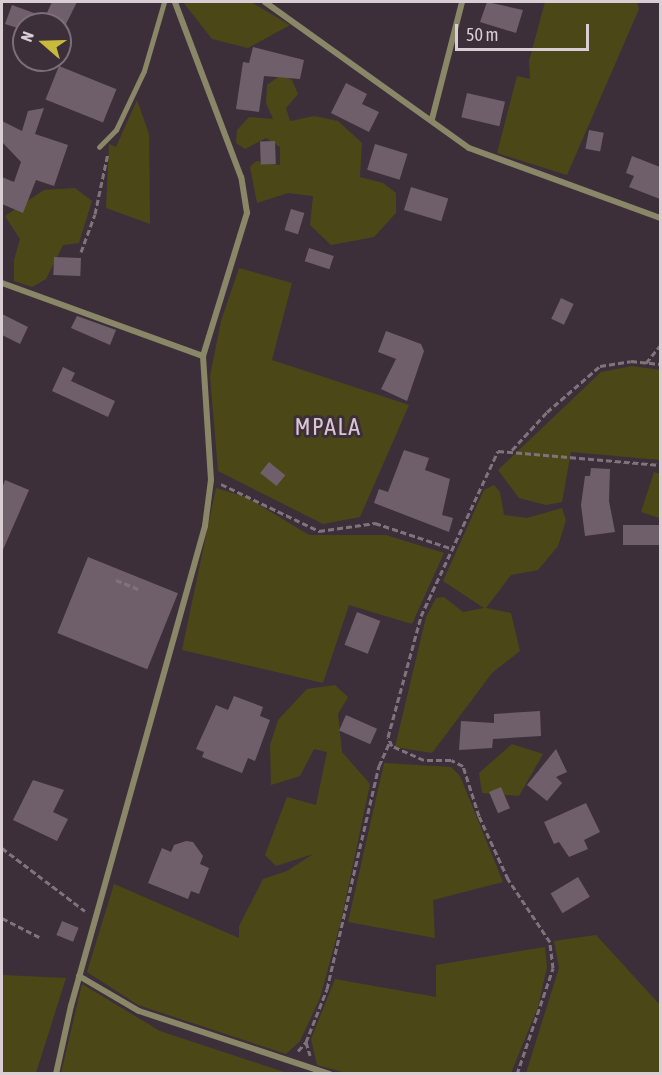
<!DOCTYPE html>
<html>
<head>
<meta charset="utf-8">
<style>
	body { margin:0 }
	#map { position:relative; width:662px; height:1075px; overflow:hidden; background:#3d2f39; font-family:"Asap Condensed",sans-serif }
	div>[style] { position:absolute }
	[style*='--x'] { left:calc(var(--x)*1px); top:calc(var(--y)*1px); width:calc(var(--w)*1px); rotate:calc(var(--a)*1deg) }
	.green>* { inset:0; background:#4c4717 }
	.building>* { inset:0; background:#6f5f6a; transform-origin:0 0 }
	.path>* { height:3px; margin-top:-1.5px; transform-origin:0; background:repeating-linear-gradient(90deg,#80737c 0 6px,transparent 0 9px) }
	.lane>* { height:4.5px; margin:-2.25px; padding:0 2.25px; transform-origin:2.25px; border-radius:2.25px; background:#898767 }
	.street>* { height:6px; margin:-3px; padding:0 3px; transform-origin:3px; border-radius:3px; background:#898767 }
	span { translate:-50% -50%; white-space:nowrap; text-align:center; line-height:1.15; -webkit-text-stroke:6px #3d2f39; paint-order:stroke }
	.quarter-label { font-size:24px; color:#d8c5d1; letter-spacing:1.5px }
	.frame { position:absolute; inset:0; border:3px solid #d8ced4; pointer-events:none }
	.north { position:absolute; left:12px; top:12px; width:60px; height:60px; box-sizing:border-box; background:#3d2f39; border:2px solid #7b6f77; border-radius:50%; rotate:290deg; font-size:16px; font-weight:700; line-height:24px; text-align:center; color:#d8ced4 }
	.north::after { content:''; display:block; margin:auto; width:21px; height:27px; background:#c8bb3b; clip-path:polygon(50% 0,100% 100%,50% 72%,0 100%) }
	.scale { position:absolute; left:455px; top:24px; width:134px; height:27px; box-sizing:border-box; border:3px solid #d8ced4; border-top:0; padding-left:8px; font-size:18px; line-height:21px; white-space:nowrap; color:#d8ced4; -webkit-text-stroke:4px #3d2f39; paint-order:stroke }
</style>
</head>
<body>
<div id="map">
	<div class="green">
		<div style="clip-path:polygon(183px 2px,251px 2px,290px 25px,248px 48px,212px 39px)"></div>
		<div style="clip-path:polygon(545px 2px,637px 2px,639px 9px,567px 175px,497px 153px,517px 76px,530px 79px,529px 61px)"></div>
		<div style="clip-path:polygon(281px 75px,292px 80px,298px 94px,286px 108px,290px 121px,314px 116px,338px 121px,362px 143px,360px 177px,383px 183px,396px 193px,396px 213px,374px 237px,331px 245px,310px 225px,313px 196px,288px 193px,257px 203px,250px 167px,256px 161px,280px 165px,280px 147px,266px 138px,245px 149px,236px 143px,237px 130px,249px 117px,273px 119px,266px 103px,267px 85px)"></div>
		<div style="clip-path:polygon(137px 100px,149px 134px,150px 224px,106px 208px,109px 144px,116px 147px)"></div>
		<div style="clip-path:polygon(75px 188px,92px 201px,79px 243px,63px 245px,46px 279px,32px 287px,14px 281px,14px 260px,20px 239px,5px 216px,44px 190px)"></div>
		<div style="clip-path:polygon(239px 268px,292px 283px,272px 360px,409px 405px,360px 517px,323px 524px,218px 471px,210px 376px,221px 321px)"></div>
		<div style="clip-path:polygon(632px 366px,660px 370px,660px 460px,571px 452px,562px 502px,546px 505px,519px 498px,498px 470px,601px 372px)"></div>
		<div style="clip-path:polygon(654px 472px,660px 474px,659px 518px,641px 512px)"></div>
		<div style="clip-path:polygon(494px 485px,500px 492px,504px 515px,527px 518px,562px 508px,566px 520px,558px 546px,538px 570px,511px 575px,486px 608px,511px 613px,520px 651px,492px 673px,432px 753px,395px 747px,426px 617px,436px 598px,444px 597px,463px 612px,484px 608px,443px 581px,484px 490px)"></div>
		<div style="clip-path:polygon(216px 488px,246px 497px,309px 535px,386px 535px,444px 553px,412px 624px,349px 605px,323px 683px,182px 650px)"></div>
		<div style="clip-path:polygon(335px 685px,348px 697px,338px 714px,342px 752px,370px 784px,342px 917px,320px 998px,300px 1041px,286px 1054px,138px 1005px,87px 972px,114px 884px,239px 938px,239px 926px,263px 879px,287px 871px,313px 854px,276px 866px,265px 855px,287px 797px,316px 805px,327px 752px,314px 749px,300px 776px,271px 785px,270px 745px,278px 720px,307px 689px)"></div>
		<div style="clip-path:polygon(512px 744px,543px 754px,519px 796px,482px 793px,479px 773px)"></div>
		<div style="clip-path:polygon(384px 763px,451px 767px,460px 776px,503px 882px,433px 900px,435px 938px,348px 922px)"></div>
		<div style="clip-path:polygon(596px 935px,660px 1005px,660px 1073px,526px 1073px,559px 968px,554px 941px)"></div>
		<div style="clip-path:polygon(545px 947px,547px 967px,538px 1007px,511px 1073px,350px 1074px,317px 1065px,311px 1039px,335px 979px,436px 997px,436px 965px)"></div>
		<div style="clip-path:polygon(2px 975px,66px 978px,36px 1073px,2px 1073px)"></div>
		<div style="clip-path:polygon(82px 984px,160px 1031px,287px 1073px,61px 1073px)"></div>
	</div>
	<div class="building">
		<div style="clip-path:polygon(52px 2px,77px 2px,66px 24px,24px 24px,24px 30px,5px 24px,12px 5px,45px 17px)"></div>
		<div style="clip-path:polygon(487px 2px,523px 10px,516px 33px,480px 22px)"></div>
		<div style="clip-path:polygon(253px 47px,304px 60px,300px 79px,264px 76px,259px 112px,236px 109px,243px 62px,249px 63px)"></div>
		<div style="left:59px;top:66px;width:62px;height:36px;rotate:22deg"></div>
		<div style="clip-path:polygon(346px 83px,367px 94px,362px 104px,379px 112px,369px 132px,331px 113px)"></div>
		<div style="left:467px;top:93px;width:39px;height:25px;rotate:13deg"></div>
		<div style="clip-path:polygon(44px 108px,35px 134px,68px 145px,54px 186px,36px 180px,23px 213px,2px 204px,2px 177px,14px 182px,21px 162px,2px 142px,2px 121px,22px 131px,28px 111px)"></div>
		<div style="left:589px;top:130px;width:15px;height:19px;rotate:11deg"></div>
		<div style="left:275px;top:141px;width:23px;height:15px;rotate:88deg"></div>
		<div style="left:375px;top:144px;width:34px;height:27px;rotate:17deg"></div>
		<div style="clip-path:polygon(632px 156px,660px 167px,660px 199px,629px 187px,634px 176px,626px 173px)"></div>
		<div style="left:411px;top:187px;width:39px;height:24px;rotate:17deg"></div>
		<div style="left:291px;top:209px;width:14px;height:22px;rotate:17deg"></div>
		<div style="left:309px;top:248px;width:26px;height:14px;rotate:18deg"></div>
		<div style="left:54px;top:257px;width:27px;height:18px;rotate:2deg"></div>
		<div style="left:561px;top:298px;width:14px;height:23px;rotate:25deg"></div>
		<div style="clip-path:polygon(2px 314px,28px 327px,20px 344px,2px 335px)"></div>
		<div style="clip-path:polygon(77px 316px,116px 330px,110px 345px,71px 328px)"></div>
		<div style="clip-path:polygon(386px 331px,421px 344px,424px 351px,407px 401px,381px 389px,396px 359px,378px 352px)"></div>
		<div style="clip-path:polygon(63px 367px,75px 373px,71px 381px,115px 401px,108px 417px,52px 391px)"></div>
		<div style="clip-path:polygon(404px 450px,429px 458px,425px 470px,450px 479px,442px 515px,453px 518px,449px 532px,374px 503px,379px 489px,388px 492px)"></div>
		<div style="left:269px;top:462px;width:21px;height:14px;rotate:39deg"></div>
		<div style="clip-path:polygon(591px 468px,610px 469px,609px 501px,615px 532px,585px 536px,581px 505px,585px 476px,590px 476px)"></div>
		<div style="clip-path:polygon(5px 480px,29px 490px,2px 552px,2px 489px)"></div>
		<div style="left:660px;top:525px;width:20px;height:37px;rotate:90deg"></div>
		<div style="left:88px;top:557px;width:97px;height:82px;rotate:22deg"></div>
		<div style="left:357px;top:612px;width:25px;height:35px;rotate:21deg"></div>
		<div style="clip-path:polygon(234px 696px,263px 707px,260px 716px,270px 720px,255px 761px,248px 758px,242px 773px,202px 757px,204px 752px,196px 749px,216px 705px,228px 710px)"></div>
		<div style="clip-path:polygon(540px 711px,541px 736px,493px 739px,492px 748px,459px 750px,461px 721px,494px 723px,494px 714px)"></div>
		<div style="left:346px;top:715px;width:34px;height:17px;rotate:24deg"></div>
		<div style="clip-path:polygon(556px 749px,567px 772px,556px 777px,562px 783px,547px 801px,527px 785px)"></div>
		<div style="clip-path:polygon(33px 780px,64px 790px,53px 812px,68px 819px,57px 841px,13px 820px)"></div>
		<div style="left:501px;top:787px;width:23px;height:13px;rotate:67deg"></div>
		<div style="clip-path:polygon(586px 803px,600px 832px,584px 840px,588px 849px,569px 857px,559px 842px,554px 844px,544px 822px)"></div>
		<div style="clip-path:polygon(186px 841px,193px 842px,203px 856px,200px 864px,209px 868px,199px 894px,191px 891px,188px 899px,148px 883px,162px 848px,171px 852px,174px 845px)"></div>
		<div style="left:578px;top:877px;width:23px;height:32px;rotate:59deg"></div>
		<div style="left:62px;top:921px;width:18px;height:15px;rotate:22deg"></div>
	</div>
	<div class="path">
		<div style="--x:81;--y:252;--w:40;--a:-69.8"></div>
		<div style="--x:95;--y:214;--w:62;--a:-78"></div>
		<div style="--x:646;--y:363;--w:22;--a:-51"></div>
		<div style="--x:512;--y:450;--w:52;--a:-47.4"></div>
		<div style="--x:547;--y:412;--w:70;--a:-41"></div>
		<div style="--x:600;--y:366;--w:31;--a:-9"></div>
		<div style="--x:631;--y:361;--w:29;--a:6"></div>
		<div style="--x:221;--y:484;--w:109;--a:25.6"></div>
		<div style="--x:319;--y:531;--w:57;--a:-8.1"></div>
		<div style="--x:375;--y:523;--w:82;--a:18.4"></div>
		<div style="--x:116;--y:580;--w:24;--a:22"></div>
		<div style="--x:2;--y:848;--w:104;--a:37.2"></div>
		<div style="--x:2;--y:918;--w:42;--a:27.2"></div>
		<div style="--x:306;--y:1042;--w:14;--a:73"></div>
		<div style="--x:298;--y:1051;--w:12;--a:-48"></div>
		<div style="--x:306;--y:1042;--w:57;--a:-68.4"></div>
		<div style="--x:327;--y:989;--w:229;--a:-76.9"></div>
		<div style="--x:379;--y:766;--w:27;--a:-66"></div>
		<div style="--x:517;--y:1074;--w:112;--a:-71.2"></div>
		<div style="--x:553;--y:968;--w:26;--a:-97"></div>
		<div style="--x:550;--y:942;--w:76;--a:-123.7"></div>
		<div style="--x:508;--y:879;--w:69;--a:-114.7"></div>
		<div style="--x:479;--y:816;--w:52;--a:-107.7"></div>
		<div style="--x:463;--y:766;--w:13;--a:-153"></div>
		<div style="--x:451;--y:760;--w:27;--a:180"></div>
		<div style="--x:424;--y:760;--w:35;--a:-156"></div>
		<div style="--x:392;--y:746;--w:10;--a:-114"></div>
		<div style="--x:388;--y:737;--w:125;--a:-74.7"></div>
		<div style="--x:421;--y:616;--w:182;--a:-65"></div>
		<div style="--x:498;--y:451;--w:163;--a:4.9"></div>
	</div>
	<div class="lane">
		<div style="--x:99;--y:147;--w:24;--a:-45"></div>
		<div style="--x:116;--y:130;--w:65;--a:-64.6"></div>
		<div style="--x:144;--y:71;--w:72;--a:-73.8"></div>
	</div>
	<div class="street">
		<div style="--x:265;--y:2;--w:251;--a:35.6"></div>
		<div style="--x:469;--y:148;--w:203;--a:20.1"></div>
		<div style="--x:432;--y:119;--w:121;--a:-75.6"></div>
		<div style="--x:2;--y:283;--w:214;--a:20"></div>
		<div style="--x:79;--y:976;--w:69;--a:30.3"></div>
		<div style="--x:139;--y:1011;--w:201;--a:18.3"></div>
		<div style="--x:56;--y:1074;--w:70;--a:-77.6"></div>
		<div style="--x:71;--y:1006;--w:498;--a:-74.4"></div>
		<div style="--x:205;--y:526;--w:46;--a:-82.6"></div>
		<div style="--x:211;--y:480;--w:124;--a:-93.7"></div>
		<div style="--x:203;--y:356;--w:150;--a:-72.9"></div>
		<div style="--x:247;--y:213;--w:36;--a:-99"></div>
		<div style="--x:241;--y:177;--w:187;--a:-110.7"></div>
	</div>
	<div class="quarter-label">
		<span style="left:328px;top:427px">MPALA</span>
	</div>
	<div class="frame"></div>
	<div class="north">N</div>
	<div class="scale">50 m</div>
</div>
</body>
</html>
